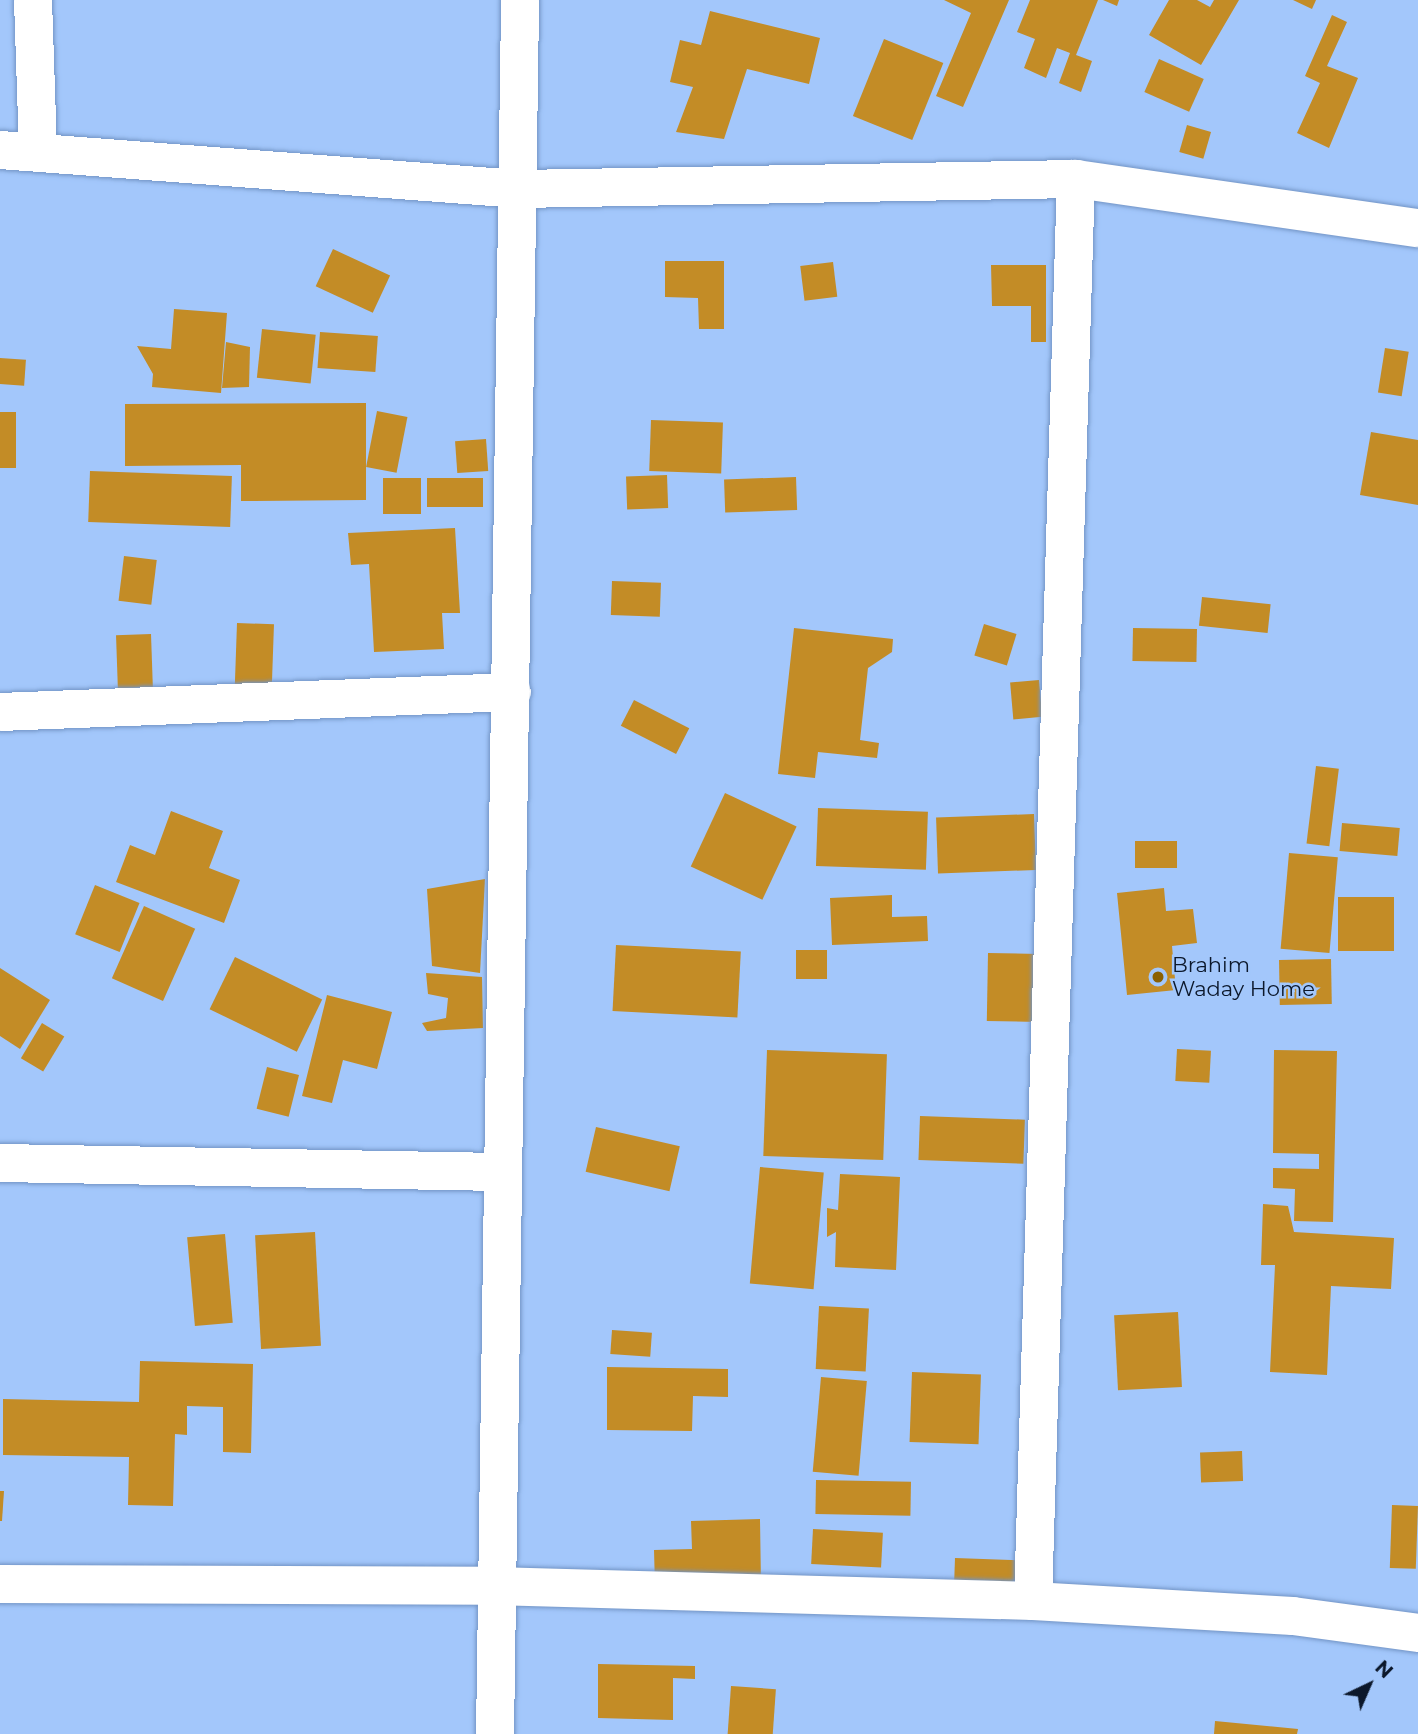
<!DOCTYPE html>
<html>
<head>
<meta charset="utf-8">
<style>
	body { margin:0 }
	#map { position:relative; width:1418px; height:1734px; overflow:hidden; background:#a3c7fb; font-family:Montserrat,sans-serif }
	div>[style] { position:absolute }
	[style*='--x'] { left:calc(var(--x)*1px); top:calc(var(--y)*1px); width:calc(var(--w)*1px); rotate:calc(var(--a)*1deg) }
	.building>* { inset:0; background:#c38c26; transform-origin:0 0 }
	.roads { filter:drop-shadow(0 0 2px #7294c5) drop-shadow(0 0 2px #7294c5) }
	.street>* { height:38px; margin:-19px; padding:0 19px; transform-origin:19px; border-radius:19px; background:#fff }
	.dots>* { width:19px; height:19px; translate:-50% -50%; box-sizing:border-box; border:4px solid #a3c7fb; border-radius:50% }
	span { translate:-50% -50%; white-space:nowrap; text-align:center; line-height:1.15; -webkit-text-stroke:5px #a3c7fb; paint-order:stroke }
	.poi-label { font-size:21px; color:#0c182b }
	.left { translate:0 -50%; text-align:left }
	.north { position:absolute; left:1334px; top:1650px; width:70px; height:70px; -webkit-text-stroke:5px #a3c7fb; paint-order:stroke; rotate:44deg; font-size:19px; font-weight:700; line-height:28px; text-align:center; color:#0c182b }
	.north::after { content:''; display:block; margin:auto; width:24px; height:32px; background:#0c182b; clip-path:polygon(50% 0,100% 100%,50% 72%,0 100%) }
</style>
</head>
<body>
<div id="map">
	<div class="building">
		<div style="clip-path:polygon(944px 0,1009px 0,963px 107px,936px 96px,971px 13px)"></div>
		<div style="clip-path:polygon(1030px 0,1098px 0,1076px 55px,1092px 61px,1081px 92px,1059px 83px,1070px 53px,1057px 48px,1046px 78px,1024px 68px,1035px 39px,1017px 32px)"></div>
		<div style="clip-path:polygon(1103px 0,1119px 0,1117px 6px)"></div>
		<div style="clip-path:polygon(1169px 0,1197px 0,1210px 7px,1214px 0,1239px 0,1201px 65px,1149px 35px)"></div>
		<div style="clip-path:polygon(1293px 0,1316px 0,1312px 9px)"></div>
		<div style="clip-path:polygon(710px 11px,820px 38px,809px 84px,747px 69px,724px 139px,676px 132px,693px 87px,670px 82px,680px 40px,701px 45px)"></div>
		<div style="clip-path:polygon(1332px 15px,1347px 22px,1327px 66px,1358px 78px,1329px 148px,1297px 133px,1320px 83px,1305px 76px)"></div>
		<div style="left:884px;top:39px;width:64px;height:83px;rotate:22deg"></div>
		<div style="left:1159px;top:59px;width:49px;height:36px;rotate:24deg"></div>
		<div style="left:1187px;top:125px;width:25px;height:28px;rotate:16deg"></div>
		<div style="left:333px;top:249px;width:63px;height:41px;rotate:25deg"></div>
		<div style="clip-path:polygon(665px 261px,724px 261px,724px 329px,699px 329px,698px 298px,665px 297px)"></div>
		<div style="left:833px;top:262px;width:35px;height:33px;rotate:83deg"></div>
		<div style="clip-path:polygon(991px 265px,1046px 265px,1046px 342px,1031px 342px,1031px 306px,992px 306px)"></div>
		<div style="clip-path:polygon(174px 309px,227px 313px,221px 393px,152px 387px,153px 374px,137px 346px,171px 349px)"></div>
		<div style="left:262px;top:329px;width:54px;height:49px;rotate:6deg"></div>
		<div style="left:320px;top:332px;width:58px;height:36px;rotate:4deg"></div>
		<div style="clip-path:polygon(226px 342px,250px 347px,249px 387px,222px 388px)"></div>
		<div style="left:1385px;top:348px;width:24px;height:45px;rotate:9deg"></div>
		<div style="left:0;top:358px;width:26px;height:26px;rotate:4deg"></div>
		<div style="clip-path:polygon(366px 403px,366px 500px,241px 501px,241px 465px,125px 466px,125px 404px)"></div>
		<div style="left:377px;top:411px;width:31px;height:57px;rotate:11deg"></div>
		<div style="left:0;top:412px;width:16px;height:56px"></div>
		<div style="left:651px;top:420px;width:72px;height:51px;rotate:2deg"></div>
		<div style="clip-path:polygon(1371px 432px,1418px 440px,1418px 505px,1360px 495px)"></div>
		<div style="left:486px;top:439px;width:32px;height:31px;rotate:86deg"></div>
		<div style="left:90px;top:471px;width:142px;height:51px;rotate:2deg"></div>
		<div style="left:667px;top:475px;width:33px;height:41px;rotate:88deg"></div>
		<div style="left:796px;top:477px;width:33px;height:72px;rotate:88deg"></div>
		<div style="left:383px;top:478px;width:38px;height:36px"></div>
		<div style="left:427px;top:478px;width:56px;height:29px"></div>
		<div style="clip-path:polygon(455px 528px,460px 613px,442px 613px,444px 649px,374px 652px,369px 564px,351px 565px,348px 533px)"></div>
		<div style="left:124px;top:556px;width:33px;height:45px;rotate:7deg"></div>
		<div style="left:612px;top:581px;width:49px;height:34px;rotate:2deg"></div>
		<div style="left:1202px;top:597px;width:69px;height:29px;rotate:6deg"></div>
		<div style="left:237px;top:623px;width:37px;height:63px;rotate:2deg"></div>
		<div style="left:984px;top:624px;width:34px;height:33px;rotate:17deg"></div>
		<div style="clip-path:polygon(794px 628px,893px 639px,892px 652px,868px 668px,860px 740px,879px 743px,877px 758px,818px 752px,815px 778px,778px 774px)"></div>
		<div style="left:1133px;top:628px;width:64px;height:33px;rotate:1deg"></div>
		<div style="left:151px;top:634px;width:53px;height:35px;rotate:88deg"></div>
		<div style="left:1039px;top:680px;width:37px;height:29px;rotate:85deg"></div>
		<div style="left:634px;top:700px;width:62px;height:29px;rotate:27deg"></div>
		<div style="left:1316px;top:766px;width:23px;height:78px;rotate:7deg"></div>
		<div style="left:725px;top:793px;width:79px;height:81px;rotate:25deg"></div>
		<div style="left:818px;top:808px;width:110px;height:58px;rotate:2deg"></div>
		<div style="clip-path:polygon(171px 811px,223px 831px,209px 868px,240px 880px,224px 923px,116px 882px,130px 845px,155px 855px)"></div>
		<div style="left:1034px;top:814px;width:56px;height:98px;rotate:88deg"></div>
		<div style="left:1342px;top:823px;width:58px;height:28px;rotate:5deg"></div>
		<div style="left:1135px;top:841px;width:42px;height:27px"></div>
		<div style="left:1289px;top:853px;width:49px;height:96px;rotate:5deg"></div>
		<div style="clip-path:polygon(485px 879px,480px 973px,432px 966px,427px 889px)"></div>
		<div style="left:95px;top:885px;width:48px;height:53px;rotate:22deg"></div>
		<div style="clip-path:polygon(1164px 888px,1166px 911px,1193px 909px,1197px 943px,1172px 946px,1176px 990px,1127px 995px,1117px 893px)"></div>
		<div style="clip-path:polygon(892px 895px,892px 917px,927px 916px,928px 941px,832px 945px,830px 898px)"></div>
		<div style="left:1338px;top:897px;width:56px;height:54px"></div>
		<div style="left:144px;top:906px;width:56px;height:79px;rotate:24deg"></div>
		<div style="left:616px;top:945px;width:125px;height:66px;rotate:3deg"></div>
		<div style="left:796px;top:950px;width:31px;height:29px"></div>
		<div style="left:988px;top:953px;width:51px;height:68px;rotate:1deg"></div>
		<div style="left:235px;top:957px;width:97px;height:58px;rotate:26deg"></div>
		<div style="left:1331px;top:959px;width:45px;height:52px;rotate:89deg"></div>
		<div style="clip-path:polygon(0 968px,50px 1000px,20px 1049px,0 1036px)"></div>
		<div style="clip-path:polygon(426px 973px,482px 977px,483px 1028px,427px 1031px,422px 1023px,446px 1018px,448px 998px,428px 994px)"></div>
		<div style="clip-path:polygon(327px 995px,392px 1012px,377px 1069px,343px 1060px,332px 1103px,302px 1096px)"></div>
		<div style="left:42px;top:1023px;width:26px;height:41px;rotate:31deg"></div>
		<div style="left:1177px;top:1049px;width:34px;height:32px;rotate:3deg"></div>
		<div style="left:767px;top:1050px;width:120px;height:106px;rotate:2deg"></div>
		<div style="clip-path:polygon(1274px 1050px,1337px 1051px,1333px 1222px,1294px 1221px,1295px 1189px,1273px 1188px,1273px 1168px,1319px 1169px,1319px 1154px,1273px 1153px)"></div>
		<div style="left:267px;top:1067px;width:33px;height:43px;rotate:14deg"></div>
		<div style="left:920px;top:1116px;width:105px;height:44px;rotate:2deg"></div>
		<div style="left:596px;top:1127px;width:86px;height:46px;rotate:13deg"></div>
		<div style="left:760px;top:1167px;width:64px;height:117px;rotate:5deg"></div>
		<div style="clip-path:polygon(840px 1174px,900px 1177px,896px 1270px,835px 1267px,836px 1232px,827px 1237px,827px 1208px,838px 1210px)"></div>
		<div style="clip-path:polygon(1263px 1204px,1288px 1206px,1294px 1232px,1394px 1238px,1391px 1289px,1331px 1286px,1327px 1375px,1270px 1372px,1275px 1265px,1261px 1265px)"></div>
		<div style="left:315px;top:1232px;width:114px;height:60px;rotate:87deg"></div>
		<div style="left:225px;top:1234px;width:89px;height:38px;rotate:85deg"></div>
		<div style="left:819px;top:1306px;width:50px;height:63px;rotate:3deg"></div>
		<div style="left:1178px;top:1312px;width:75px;height:64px;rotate:87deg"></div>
		<div style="left:612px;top:1330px;width:40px;height:24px;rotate:4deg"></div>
		<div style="clip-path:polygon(140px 1361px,253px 1364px,251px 1453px,223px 1452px,223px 1407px,187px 1406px,187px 1435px,175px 1434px,173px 1506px,128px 1505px,129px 1457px,3px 1455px,3px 1399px,139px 1402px)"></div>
		<div style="clip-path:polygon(607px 1367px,728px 1369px,728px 1397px,693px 1396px,692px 1431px,607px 1430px)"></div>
		<div style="left:912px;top:1372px;width:69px;height:70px;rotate:2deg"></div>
		<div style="left:821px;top:1377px;width:46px;height:95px;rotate:5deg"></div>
		<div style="left:1242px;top:1451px;width:30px;height:42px;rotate:88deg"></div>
		<div style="left:816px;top:1480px;width:95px;height:34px;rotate:1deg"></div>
		<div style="clip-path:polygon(0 1491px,4px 1491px,2px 1521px,0 1521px)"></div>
		<div style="left:1392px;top:1505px;width:26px;height:63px;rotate:2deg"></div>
		<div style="clip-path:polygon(760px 1519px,761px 1584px,655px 1587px,654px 1550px,692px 1549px,691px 1521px)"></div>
		<div style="left:813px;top:1529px;width:70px;height:35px;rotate:3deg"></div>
		<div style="left:955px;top:1558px;width:70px;height:34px;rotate:2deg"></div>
		<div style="clip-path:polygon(598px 1664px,695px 1666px,695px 1679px,673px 1678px,673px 1720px,598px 1718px)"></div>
		<div style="left:731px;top:1686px;width:45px;height:48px;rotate:4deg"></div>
		<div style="clip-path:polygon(1215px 1721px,1298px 1729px,1297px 1734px,1214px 1734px)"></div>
	</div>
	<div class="roads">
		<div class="street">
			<div style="--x:33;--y:0;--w:151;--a:88.1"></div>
			<div style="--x:0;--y:150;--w:520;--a:4.3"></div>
			<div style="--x:519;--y:189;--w:557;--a:-1.03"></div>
			<div style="--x:1076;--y:179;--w:345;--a:8.2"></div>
			<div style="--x:0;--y:712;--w:512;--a:-2.24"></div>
			<div style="--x:0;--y:1163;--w:502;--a:1.03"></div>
			<div style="--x:0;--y:1584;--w:493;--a:0.2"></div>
			<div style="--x:493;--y:1586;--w:540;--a:1.59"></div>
			<div style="--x:1033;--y:1601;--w:260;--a:3.3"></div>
			<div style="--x:1293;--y:1616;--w:126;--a:7.7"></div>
			<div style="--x:1033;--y:1601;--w:1423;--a:-88.27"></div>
			<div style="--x:495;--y:1734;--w:1734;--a:-89.17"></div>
		</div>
	</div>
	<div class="dots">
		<div style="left:1158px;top:977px;background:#8b6002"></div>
	</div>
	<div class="poi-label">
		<span class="left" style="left:1172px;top:977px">Brahim<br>Waday Home</span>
	</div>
	<div class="north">N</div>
</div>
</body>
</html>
